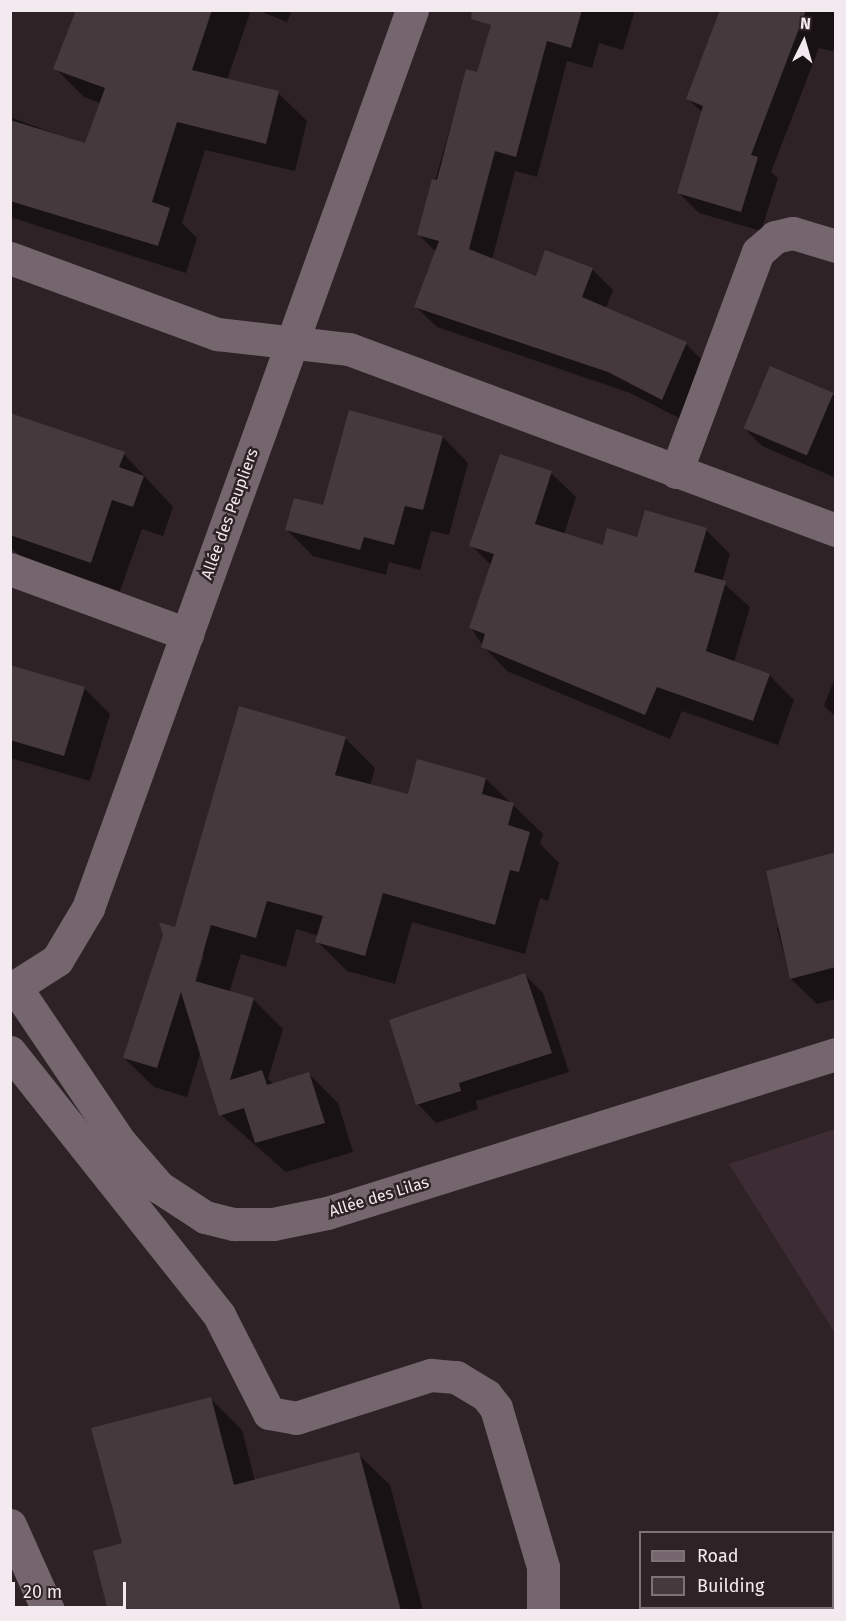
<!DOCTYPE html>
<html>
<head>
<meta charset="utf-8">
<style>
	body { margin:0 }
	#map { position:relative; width:846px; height:1621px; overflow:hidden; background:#2e2227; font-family:"Fira Sans",sans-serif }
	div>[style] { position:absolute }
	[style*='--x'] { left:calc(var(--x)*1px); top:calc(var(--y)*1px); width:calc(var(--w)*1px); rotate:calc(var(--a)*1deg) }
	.built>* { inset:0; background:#3e2c34 }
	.shadow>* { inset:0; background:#0007 }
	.building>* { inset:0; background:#45393e; transform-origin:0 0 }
	.minor>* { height:33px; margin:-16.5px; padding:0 16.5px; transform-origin:16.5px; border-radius:16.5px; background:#74666c }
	span { translate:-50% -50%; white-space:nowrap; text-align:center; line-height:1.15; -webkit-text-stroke:5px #2e2227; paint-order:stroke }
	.street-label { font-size:16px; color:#f2eaee }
	.frame { position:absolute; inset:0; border:12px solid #f2eaee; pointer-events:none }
	.legend { position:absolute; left:639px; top:1531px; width:195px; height:78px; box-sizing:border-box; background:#2e2227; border:2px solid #7c7277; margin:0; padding:8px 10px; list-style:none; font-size:18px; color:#f2eaee }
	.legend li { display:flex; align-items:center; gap:12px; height:30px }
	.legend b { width:30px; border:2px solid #7c7277 }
	.north { position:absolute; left:774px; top:12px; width:60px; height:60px; -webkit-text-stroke:4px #2e2227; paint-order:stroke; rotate:5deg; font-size:16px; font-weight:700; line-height:24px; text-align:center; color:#f2eaee }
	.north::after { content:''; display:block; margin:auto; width:21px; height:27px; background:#f2eaee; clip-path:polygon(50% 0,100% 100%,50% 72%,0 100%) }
	.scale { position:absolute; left:12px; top:1582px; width:114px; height:27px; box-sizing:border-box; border:3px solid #f2eaee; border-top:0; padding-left:8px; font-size:18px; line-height:21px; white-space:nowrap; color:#f2eaee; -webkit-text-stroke:4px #2e2227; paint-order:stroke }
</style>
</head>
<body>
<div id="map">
	<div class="built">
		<div style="clip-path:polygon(835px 1129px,836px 1129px,835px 1333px,729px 1164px)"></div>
	</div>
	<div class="shadow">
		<div style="clip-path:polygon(77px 10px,251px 10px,227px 80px,278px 93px,307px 121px,295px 171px,205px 150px,182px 223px,197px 238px,186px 273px,10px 217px,10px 117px,86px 145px,101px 103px,84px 97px,55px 68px)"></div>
		<div style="clip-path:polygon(257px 10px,292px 10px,287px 22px)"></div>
		<div style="clip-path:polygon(496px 10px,635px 10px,623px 50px,599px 43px,592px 68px,567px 61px,537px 177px,515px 171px,492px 260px,537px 278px,592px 269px,613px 290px,606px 308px,686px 344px,706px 364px,683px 420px,630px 393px,437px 327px,416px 307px,437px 253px,419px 235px,467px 71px,478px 74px)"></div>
		<div style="clip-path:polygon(735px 10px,836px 10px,836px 52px,819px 48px,771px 172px,778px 178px,761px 231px,699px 213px,679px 193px,703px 113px,688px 99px)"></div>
		<div style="clip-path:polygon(771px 368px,836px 396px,836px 478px,762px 446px,744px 428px)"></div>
		<div style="clip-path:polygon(10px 414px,124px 454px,173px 507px,163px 536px,142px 529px,120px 591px,21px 557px,10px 547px)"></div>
		<div style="clip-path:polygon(443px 437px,468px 463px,449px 535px,431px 531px,420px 570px,389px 562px,386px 575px,313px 556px,287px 530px)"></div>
		<div style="clip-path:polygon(551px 473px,576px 497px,564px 534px,604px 546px,706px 530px,730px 554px,722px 582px,750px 607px,734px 662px,769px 675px,794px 700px,778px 745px,682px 711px,670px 739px,507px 671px,483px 646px,471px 628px,492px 566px,471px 545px)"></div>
		<div style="clip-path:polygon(10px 666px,84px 688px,110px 714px,90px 781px,10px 758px)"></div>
		<div style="clip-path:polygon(836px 675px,836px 717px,824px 706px)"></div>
		<div style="clip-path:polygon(evenodd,345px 738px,375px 768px,370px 786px,409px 796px,486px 779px,543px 834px,540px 844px,559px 863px,548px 901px,540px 898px,525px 954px,412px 922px,395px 984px,347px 971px,317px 941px,319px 936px,296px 929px,286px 967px,241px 954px,229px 993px,253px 999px,283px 1029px,268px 1079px,274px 1084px,308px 1073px,338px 1103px,353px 1152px,286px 1172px,221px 1115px,201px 1051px,187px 1097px,154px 1087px,124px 1058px,176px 929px,345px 738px,201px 955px,204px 955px,194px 988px,191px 988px,201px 955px)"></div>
		<div style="clip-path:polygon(836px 853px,836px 999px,817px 1004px,791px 979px,777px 929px)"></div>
		<div style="clip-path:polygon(525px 975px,543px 993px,569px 1072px,476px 1101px,478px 1109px,436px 1123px,418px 1104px)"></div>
		<div style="clip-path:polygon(210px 1398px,242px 1430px,255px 1481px,358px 1454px,390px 1485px,423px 1610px,110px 1610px,123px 1544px)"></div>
	</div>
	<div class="building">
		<div style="clip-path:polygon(76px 10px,212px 10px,192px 70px,279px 91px,266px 144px,177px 122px,152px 202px,170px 208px,158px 246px,10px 201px,10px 120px,85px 143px,105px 88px,53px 69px)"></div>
		<div style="clip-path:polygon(472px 10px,582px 10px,571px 48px,547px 41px,516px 157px,495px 151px,469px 249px,536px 276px,545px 250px,593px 268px,582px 297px,687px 342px,662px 400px,608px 372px,414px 307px,439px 241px,417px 235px,432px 179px,437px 180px,466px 69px,477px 72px,491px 25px,471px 19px)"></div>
		<div style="clip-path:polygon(720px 10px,806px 10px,751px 155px,758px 157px,741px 212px,677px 193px,703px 106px,686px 99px)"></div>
		<div style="left:770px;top:366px;width:69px;height:68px;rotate:23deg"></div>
		<div style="clip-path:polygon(349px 410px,443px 436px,423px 510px,405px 506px,394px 545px,364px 537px,360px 550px,285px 530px,294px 498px,323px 505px)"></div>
		<div style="clip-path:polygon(10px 413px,125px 452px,119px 467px,144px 476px,133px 507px,112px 500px,91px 563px,10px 535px)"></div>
		<div style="clip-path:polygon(500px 454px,552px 471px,535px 524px,603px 545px,607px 528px,637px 537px,645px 510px,707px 528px,694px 572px,726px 581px,706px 651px,770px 674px,753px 721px,657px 687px,645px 715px,481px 647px,485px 634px,469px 628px,494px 554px,469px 546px)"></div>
		<div style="clip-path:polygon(10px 665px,85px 687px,64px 756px,10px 740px)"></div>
		<div style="clip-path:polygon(239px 706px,346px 737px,335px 775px,408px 794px,417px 759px,486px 778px,482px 794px,514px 803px,508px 825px,530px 832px,519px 872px,510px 870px,495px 925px,383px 893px,365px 956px,315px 942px,323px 916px,267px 901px,256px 938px,211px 925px,195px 981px,254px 998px,230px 1080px,262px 1070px,267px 1085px,309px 1072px,325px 1123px,255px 1143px,244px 1108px,219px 1116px,181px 992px,157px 1068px,123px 1058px,163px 935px,159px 922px,175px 927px)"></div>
		<div style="clip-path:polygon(836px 852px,836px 967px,790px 979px,766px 871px)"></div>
		<div style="clip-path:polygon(525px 973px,552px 1053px,459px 1083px,461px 1091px,416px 1105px,389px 1020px)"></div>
		<div style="clip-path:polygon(211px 1397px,234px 1485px,359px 1452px,401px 1611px,108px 1611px,93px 1551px,122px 1543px,91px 1428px)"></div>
	</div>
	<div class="minor">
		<div style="--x:10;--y:258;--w:221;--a:20.2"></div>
		<div style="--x:217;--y:334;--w:133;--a:6.5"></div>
		<div style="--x:349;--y:349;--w:520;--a:20.39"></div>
		<div style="--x:676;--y:472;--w:235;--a:-69.6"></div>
		<div style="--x:758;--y:252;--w:23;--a:-41"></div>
		<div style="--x:775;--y:237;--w:18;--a:-13"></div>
		<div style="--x:793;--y:233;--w:45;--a:16.8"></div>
		<div style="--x:10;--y:569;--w:189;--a:20.2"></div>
		<div style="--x:16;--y:988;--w:186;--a:56"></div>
		<div style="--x:120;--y:1142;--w:60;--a:49.1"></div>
		<div style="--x:159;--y:1187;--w:55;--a:33.1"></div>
		<div style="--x:205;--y:1217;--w:30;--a:14"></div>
		<div style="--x:234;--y:1224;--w:39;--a:0"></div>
		<div style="--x:273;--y:1224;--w:55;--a:-11.5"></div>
		<div style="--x:327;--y:1213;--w:533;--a:-17.35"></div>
		<div style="--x:10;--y:990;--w:56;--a:-32.6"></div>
		<div style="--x:57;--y:960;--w:61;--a:-59.2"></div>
		<div style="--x:88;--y:908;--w:955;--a:-70.16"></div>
		<div style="--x:10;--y:1052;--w:336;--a:51.5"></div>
		<div style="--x:219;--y:1315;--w:110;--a:63"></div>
		<div style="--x:269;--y:1413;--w:27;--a:10"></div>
		<div style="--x:296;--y:1418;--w:142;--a:-17.7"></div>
		<div style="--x:431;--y:1375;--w:25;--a:5"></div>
		<div style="--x:456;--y:1377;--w:35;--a:31"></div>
		<div style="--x:486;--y:1395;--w:16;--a:52"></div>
		<div style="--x:496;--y:1408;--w:166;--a:73.5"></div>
		<div style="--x:543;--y:1567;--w:43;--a:90"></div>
		<div style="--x:10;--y:1525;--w:93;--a:65.9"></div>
	</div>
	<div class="street-label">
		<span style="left:230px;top:514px;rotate:-70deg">Allée des Peupliers</span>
		<span style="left:379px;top:1197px;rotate:-17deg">Allée des Lilas</span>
	</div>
	<div class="frame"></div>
	<ul class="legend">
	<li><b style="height:8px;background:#74666c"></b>Road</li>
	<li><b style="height:16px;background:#45393e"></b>Building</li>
	</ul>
	<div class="north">N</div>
	<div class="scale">20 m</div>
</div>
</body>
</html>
